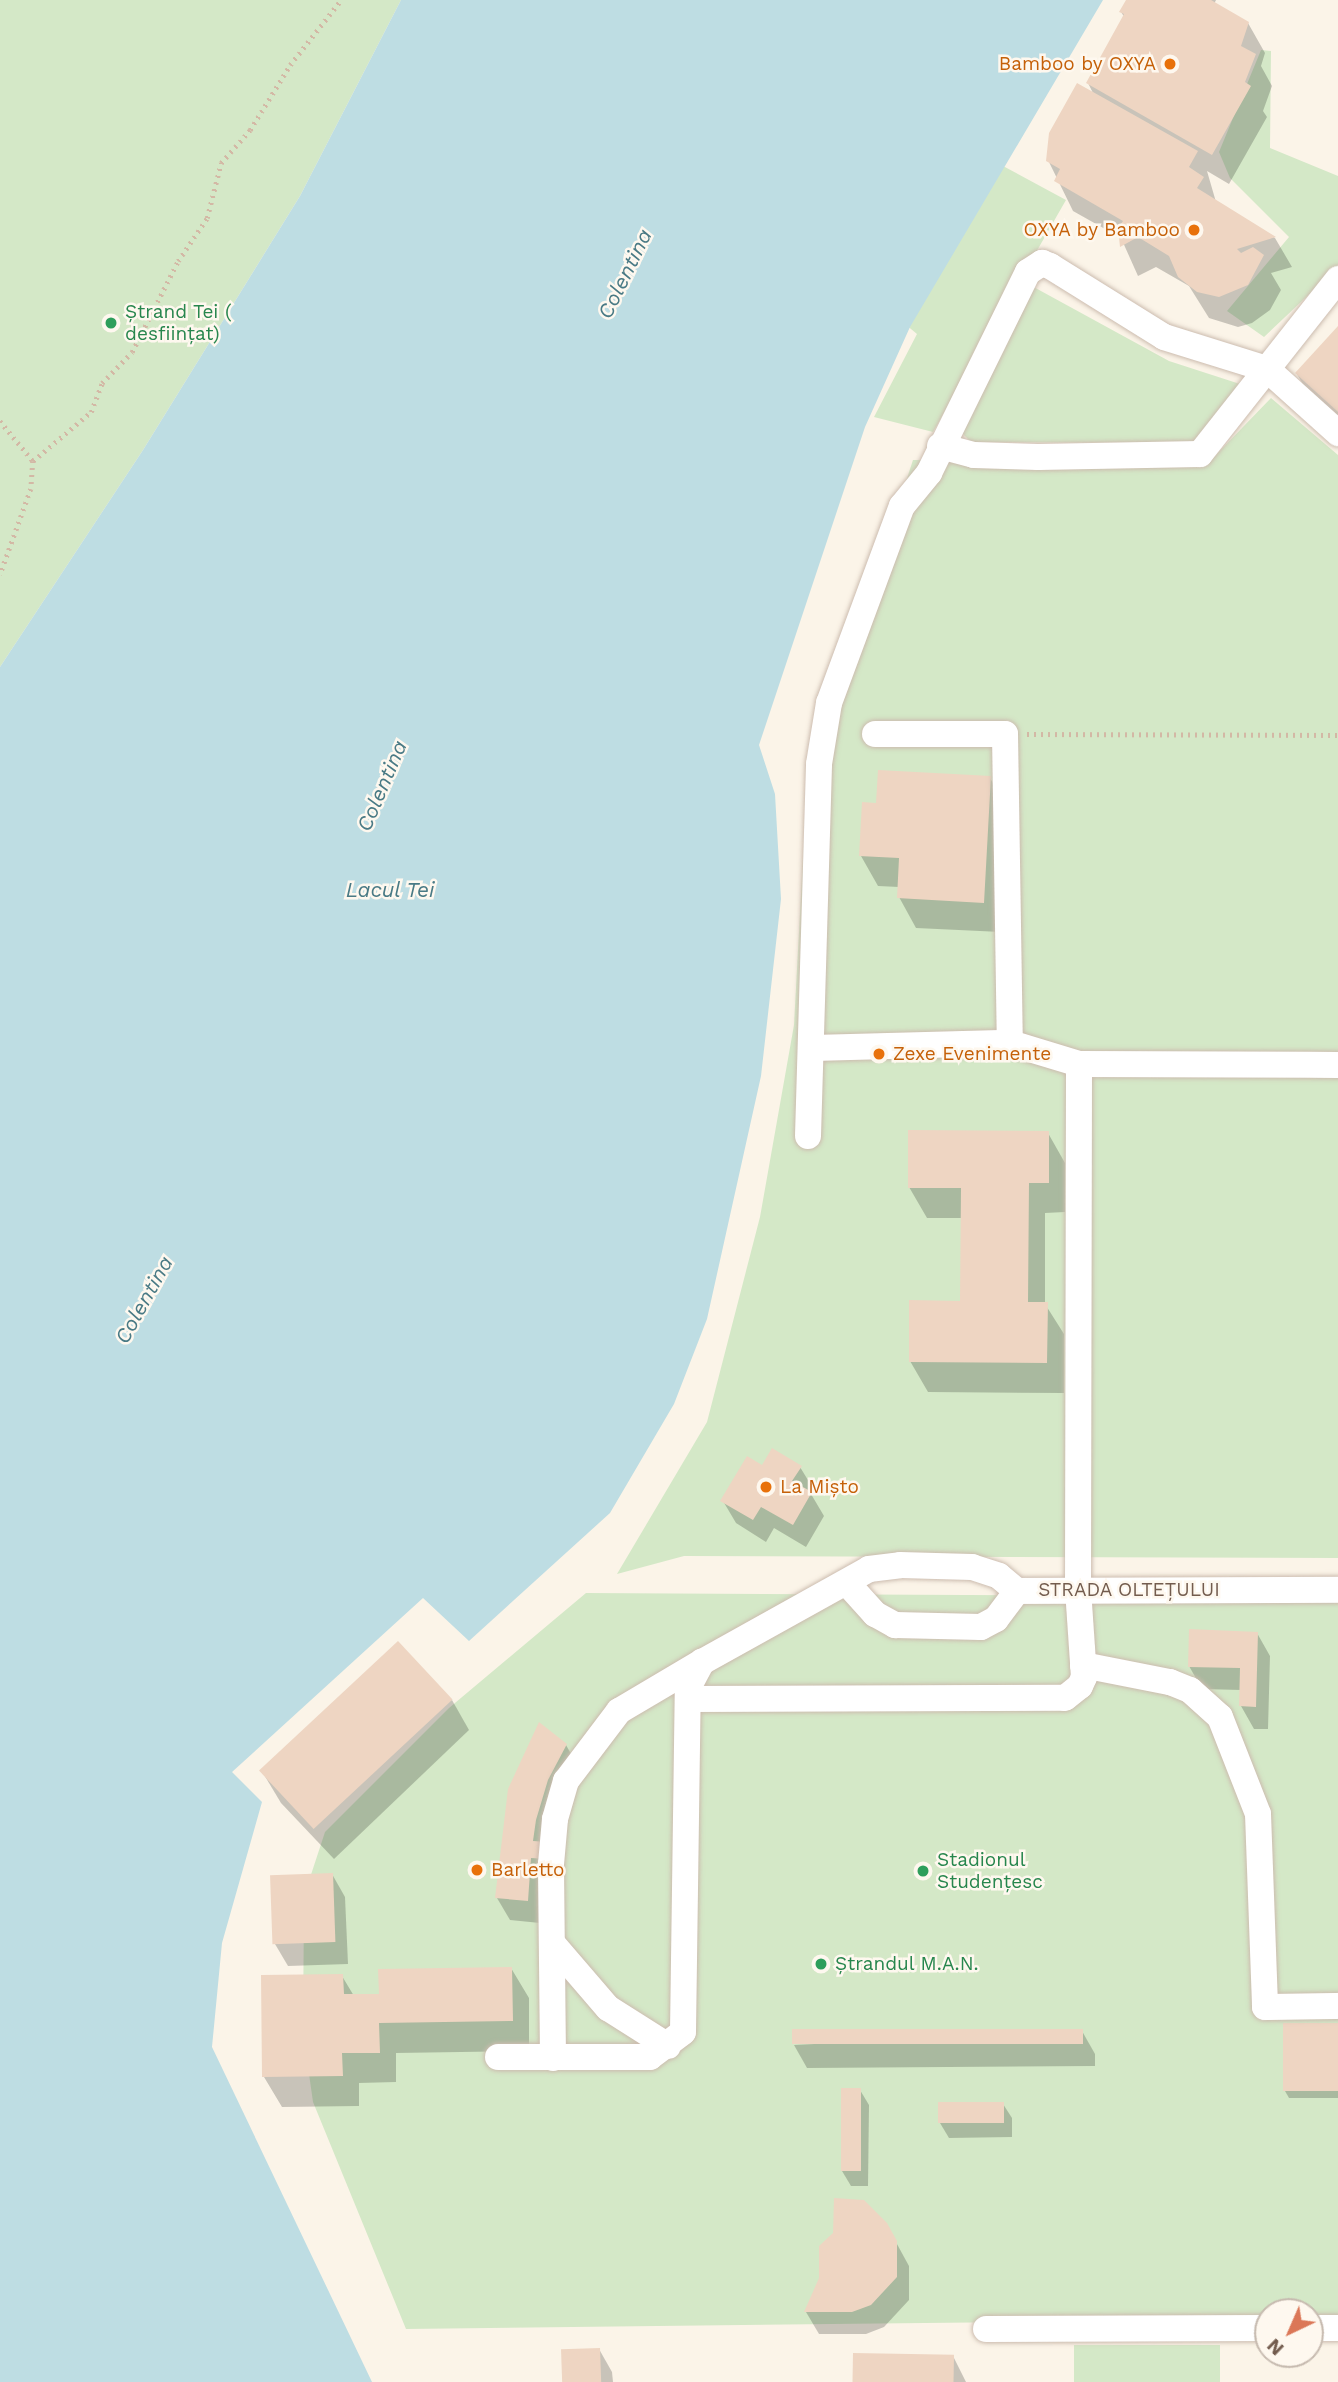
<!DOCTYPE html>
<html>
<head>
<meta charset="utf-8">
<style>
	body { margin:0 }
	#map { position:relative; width:1338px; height:2382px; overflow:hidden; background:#fbf4e8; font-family:"Work Sans",sans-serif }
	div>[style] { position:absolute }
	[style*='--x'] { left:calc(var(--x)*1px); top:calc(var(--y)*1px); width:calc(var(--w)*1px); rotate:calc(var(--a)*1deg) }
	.green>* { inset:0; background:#d4e8c7; transform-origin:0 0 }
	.water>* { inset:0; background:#bedde3 }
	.shadow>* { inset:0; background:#0003 }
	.building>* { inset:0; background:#eed5c2; transform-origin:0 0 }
	.path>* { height:4.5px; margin-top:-2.25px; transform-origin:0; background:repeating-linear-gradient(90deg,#d3b8a5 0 2px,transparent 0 7px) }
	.roads { filter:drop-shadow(0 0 2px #ccbcaf) drop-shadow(0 0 2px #ccbcaf) }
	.minor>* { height:26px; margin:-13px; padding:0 13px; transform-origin:13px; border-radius:13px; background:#fff }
	.dots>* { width:19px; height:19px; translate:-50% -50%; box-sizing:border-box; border:4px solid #fef8ef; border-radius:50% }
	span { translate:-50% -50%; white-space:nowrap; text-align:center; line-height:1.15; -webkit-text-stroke:5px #fef8ef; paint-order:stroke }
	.food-label { font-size:19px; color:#c56008 }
	.right { translate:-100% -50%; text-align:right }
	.left { translate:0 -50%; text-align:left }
	.leisure-label { font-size:19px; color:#27864d }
	.street-label { font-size:19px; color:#735c4e }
	.water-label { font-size:21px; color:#497a85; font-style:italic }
	.north { position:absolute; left:1254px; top:2298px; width:70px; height:70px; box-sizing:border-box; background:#fef8ef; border:2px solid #c6baaf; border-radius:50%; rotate:224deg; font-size:19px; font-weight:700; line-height:28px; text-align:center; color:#735c4e }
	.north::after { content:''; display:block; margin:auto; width:24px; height:32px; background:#db7757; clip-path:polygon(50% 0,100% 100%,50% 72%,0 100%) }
</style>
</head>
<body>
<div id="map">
	<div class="green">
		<div style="clip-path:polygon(0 0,401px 0,300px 196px,143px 450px,0 667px)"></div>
		<div style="clip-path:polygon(1261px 50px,1271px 51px,1270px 148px,1338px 176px,1338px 267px,1264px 337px,1227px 311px,1289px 237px,1230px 178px,1219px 152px)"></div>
		<div style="clip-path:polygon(1003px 166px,1066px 200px,933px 432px,874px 417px,917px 334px,905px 324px)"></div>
		<div style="clip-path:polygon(1030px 285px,1169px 361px,1243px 385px,1201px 443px,971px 442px,956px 427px)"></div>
		<div style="clip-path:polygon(1271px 398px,1338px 455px,1338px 1558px,684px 1556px,617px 1574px,707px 1422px,760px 1217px,794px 1025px,807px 783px,913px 460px,1213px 458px)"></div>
		<div style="clip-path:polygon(586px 1593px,1338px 1597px,1338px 2318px,1310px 2318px,1310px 2312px,1268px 2312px,1268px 2319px,406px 2329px,313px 2102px,303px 2032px,304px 1896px,325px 1832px,449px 1708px)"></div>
		<div style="left:1220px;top:2345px;width:37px;height:146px;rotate:90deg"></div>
	</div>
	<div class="water">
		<div style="clip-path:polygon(401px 0,1103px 0,910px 327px,865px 427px,759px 745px,775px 794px,781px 899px,761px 1076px,707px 1319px,674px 1404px,610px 1513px,469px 1641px,423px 1598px,232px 1772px,262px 1802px,222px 1943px,212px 2047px,372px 2382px,0 2382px,0 667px,143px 450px,300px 196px)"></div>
	</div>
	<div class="shadow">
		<div style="clip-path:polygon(1128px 0,1216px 0,1214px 4px,1248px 23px,1265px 53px,1261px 66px,1272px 86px,1263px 111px,1267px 117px,1229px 184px,1207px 171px,1216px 202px,1275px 238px,1292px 267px,1271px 273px,1281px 290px,1270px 310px,1252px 323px,1238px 327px,1209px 318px,1189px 286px,1156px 267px,1138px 276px,1121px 238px,1073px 211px,1048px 160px,1094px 95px,1088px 83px,1125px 18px,1121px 12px)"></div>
		<div style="clip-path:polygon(1338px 328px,1338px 425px,1314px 404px,1297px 374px)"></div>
		<div style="clip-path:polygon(990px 778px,1007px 808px,1001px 932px,916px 928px,899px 897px,899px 887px,878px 886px,861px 856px,878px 805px)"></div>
		<div style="clip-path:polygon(1048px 1133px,1065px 1163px,1065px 1212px,1045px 1213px,1045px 1304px,1064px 1334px,1064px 1393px,928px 1392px,910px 1361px,962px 1302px,962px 1218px,927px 1218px,909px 1187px)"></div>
		<div style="clip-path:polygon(762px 1467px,800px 1467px,814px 1490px,811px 1494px,824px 1516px,806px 1547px,774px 1528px,766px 1542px,736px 1523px,723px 1501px)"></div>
		<div style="clip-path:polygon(1257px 1633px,1270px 1656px,1268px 1729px,1254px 1729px,1241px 1706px,1241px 1690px,1202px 1689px,1189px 1666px)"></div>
		<div style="clip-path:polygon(452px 1700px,469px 1730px,334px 1859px,281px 1803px,263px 1773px)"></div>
		<div style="clip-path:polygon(540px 1725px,566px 1745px,579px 1768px,540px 1923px,510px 1920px,497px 1898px)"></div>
		<div style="clip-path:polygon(332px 1874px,345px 1897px,348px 1964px,288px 1966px,275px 1944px)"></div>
		<div style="clip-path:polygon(511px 1968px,529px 1998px,529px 2051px,396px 2053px,396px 2082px,359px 2083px,359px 2106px,282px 2107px,264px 2077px,342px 1976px,354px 1996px,381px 1995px)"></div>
		<div style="clip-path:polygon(1338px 2024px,1338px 2098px,1289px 2098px,1285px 2091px)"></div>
		<div style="clip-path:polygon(1082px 2031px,1095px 2054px,1095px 2066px,807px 2068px,794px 2045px)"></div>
		<div style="clip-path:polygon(860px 2090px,869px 2105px,868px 2186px,851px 2186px,842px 2171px)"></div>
		<div style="clip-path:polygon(1003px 2104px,1012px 2118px,1012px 2137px,949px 2138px,940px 2123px)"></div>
		<div style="clip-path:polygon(886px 2224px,909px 2266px,909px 2300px,884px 2327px,866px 2334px,819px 2334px,806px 2312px,820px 2279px)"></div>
		<div style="clip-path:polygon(599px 2349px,612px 2372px,613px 2382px,564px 2382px)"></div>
		<div style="clip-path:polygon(953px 2356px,966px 2382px,854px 2382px)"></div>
	</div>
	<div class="building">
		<div style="clip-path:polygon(1126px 0,1211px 0,1249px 22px,1241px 46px,1256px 54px,1245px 82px,1251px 86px,1212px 155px,1086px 83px,1124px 14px,1119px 12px)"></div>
		<div style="clip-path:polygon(1077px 83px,1198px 151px,1189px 167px,1204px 177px,1197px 188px,1276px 237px,1237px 249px,1241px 253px,1253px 247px,1264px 255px,1248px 285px,1219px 297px,1197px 292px,1178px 277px,1169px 256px,1138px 237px,1120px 247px,1118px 228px,1123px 221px,1054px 181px,1060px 169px,1046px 161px,1049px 133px)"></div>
		<div style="clip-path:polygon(1338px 326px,1338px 412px,1295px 373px)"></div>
		<div style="clip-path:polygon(878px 770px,991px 776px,984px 903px,897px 898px,899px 858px,859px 856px,862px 802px,876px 803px)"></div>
		<div style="clip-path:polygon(908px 1130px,1049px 1131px,1049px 1183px,1029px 1183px,1028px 1302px,1048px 1302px,1047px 1363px,909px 1362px,909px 1300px,960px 1301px,961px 1188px,908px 1188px)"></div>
		<div style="clip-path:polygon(772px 1448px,802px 1466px,792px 1481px,812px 1492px,793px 1525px,761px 1507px,753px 1520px,720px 1501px,747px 1456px,762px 1465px)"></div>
		<div style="clip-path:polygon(1189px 1629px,1258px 1632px,1256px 1707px,1239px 1706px,1240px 1668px,1188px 1667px)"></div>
		<div style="left:398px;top:1641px;width:80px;height:190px;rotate:47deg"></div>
		<div style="clip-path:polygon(539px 1722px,567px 1744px,548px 1780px,536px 1820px,533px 1841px,548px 1842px,546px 1859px,531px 1858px,528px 1901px,495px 1898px,508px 1789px)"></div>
		<div style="left:333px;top:1873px;width:69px;height:63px;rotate:88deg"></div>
		<div style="clip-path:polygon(512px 1967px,513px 2021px,379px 2023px,380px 2053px,342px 2053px,343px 2076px,262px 2077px,261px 1975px,343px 1974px,344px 1994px,379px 1994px,378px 1969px)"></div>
		<div style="left:1283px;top:2023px;width:55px;height:68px"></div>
		<div style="left:1083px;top:2029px;width:15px;height:291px;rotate:90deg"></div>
		<div style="left:841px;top:2088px;width:20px;height:83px"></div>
		<div style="left:938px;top:2102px;width:66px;height:21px"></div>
		<div style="clip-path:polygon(834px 2198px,864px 2200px,887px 2223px,897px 2241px,897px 2277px,871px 2305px,852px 2312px,804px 2312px,819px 2278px,819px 2246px,833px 2233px)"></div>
		<div style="left:600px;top:2348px;width:34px;height:39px;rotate:88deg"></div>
		<div style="left:853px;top:2353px;width:101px;height:29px;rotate:1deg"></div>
	</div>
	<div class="path">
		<div style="--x:0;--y:421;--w:52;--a:50.5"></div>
		<div style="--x:33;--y:461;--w:28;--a:94"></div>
		<div style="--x:31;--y:489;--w:91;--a:109.8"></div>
		<div style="--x:33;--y:461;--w:76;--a:-40.2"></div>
		<div style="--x:91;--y:412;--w:31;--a:-69"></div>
		<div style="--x:102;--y:383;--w:43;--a:-45.9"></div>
		<div style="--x:132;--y:352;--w:102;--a:-63.2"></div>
		<div style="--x:178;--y:261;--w:52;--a:-56"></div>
		<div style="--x:207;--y:218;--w:57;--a:-75.7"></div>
		<div style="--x:221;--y:163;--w:44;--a:-48.7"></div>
		<div style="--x:250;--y:130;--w:76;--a:-58.4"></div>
		<div style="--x:290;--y:65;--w:83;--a:-51.9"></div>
		<div style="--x:1027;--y:734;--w:311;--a:0.2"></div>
	</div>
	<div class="roads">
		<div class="minor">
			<div style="--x:940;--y:446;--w:35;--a:15"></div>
			<div style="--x:974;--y:455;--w:64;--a:1.8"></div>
			<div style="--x:1038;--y:457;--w:162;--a:-1.1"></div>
			<div style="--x:1200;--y:454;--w:223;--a:-51.7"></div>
			<div style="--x:875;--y:734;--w:130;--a:0"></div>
			<div style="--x:1005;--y:734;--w:309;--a:89.1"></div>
			<div style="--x:813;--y:1048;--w:197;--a:-1.5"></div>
			<div style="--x:1010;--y:1043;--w:72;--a:16.9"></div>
			<div style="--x:1079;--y:1064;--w:259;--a:0.2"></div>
			<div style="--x:808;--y:1136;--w:372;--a:-88.3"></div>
			<div style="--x:819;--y:764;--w:62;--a:-80.7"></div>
			<div style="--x:829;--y:703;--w:210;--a:-69.7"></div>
			<div style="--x:902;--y:506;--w:43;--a:-50.7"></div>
			<div style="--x:929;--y:473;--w:224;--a:-63.8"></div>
			<div style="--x:1028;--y:272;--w:17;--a:-33"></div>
			<div style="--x:1042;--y:263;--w:9;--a:21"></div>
			<div style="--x:1050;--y:266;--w:134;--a:31.9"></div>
			<div style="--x:1164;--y:337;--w:108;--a:17.3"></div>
			<div style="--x:1267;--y:369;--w:96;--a:42"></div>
			<div style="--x:847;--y:1583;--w:42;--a:47.9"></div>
			<div style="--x:875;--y:1614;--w:23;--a:29"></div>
			<div style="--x:895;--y:1625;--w:86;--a:1.3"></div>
			<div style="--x:981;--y:1627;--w:17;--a:-28"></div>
			<div style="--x:996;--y:1619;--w:35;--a:-53"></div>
			<div style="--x:1083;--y:1665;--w:89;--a:11.1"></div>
			<div style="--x:1170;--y:1682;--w:22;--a:22"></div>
			<div style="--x:1190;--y:1690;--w:40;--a:42"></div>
			<div style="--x:1220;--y:1717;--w:104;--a:68.6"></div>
			<div style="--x:1258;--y:1814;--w:193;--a:87.9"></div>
			<div style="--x:1265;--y:2007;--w:73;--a:-0.8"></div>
			<div style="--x:688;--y:1699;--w:377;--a:-0.2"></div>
			<div style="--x:1065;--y:1698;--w:19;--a:-39"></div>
			<div style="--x:1080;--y:1686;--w:10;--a:-66"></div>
			<div style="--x:1084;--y:1677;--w:87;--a:-93.9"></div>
			<div style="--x:1078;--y:1590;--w:526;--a:-89.89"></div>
			<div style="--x:552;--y:1943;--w:86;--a:49.3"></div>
			<div style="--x:608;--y:2008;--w:71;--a:32.3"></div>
			<div style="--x:498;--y:2057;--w:152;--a:0"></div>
			<div style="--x:650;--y:2057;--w:41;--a:-37.1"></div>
			<div style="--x:683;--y:2032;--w:344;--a:-89.2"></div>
			<div style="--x:688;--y:1688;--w:30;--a:-62"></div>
			<div style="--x:702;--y:1662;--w:191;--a:-29.1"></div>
			<div style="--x:869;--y:1569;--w:31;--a:-7"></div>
			<div style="--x:900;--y:1565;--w:72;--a:1.6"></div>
			<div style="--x:972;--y:1567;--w:28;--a:18"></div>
			<div style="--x:999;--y:1576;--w:23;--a:40"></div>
			<div style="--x:1017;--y:1591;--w:321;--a:-0.2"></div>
			<div style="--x:553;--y:2058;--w:194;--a:-90.6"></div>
			<div style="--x:551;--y:1864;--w:45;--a:-84.9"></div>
			<div style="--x:555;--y:1819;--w:40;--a:-74"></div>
			<div style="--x:566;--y:1781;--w:88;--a:-52.9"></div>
			<div style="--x:619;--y:1711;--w:96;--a:-30.6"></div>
			<div style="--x:1310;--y:2328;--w:28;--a:0"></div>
			<div style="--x:986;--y:2329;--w:282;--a:-0.2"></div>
		</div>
	</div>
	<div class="dots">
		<div style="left:1170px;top:64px;background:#e8710a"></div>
		<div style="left:1194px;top:230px;background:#e8710a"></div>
		<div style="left:111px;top:323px;background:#2e9e5b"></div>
		<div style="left:879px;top:1054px;background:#e8710a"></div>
		<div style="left:766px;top:1487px;background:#e8710a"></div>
		<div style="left:477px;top:1870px;background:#e8710a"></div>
		<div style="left:923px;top:1871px;background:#2e9e5b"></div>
		<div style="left:821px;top:1964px;background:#2e9e5b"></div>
	</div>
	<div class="food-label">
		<span class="right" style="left:1156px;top:64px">Bamboo by OXYA</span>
		<span class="right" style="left:1180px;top:230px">OXYA by Bamboo</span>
		<span class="left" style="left:893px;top:1054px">Zexe Evenimente</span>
		<span class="left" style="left:780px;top:1487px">La Mișto</span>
		<span class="left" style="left:491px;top:1870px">Barletto</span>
	</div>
	<div class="leisure-label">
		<span class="left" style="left:125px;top:323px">Ștrand Tei (<br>desființat)</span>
		<span class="left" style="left:937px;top:1871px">Stadionul<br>Studențesc</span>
		<span class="left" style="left:835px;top:1964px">Ștrandul M.A.N.</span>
	</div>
	<div class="street-label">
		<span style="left:1129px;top:1590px">STRADA OLTEȚULUI</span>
	</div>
	<div class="water-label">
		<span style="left:625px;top:274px;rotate:-64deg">Colentina</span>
		<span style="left:382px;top:786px;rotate:-67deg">Colentina</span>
		<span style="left:390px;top:890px">Lacul Tei</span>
		<span style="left:144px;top:1300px;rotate:-61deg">Colentina</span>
	</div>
	<div class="north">N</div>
</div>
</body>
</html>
